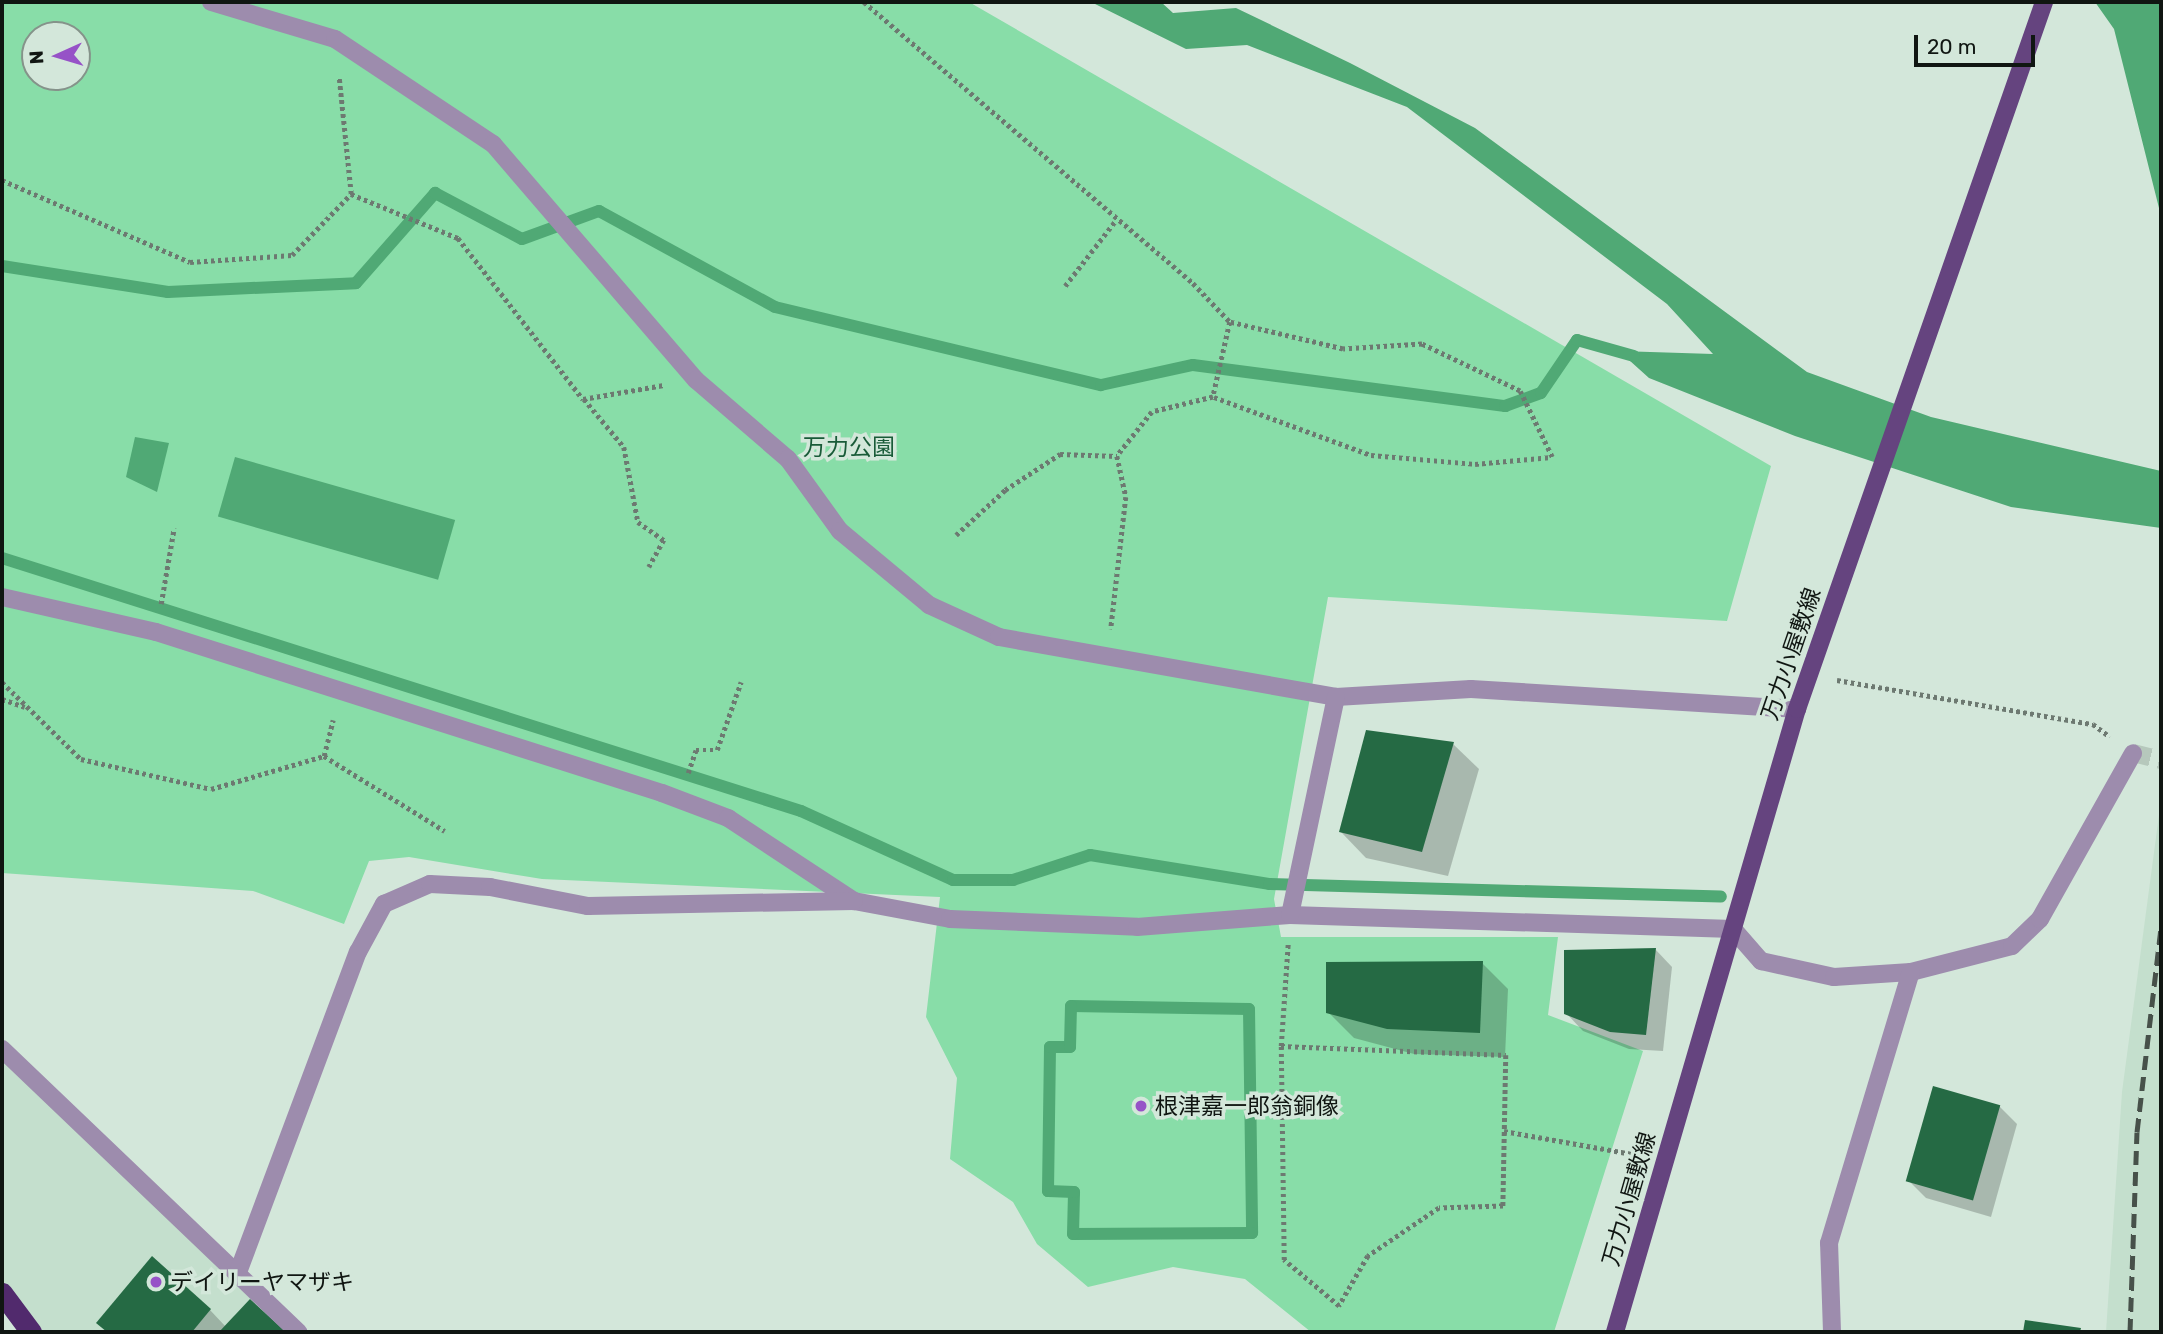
<!DOCTYPE html>
<html>
<head>
<meta charset="utf-8">
<style>
	body { margin:0 }
	#map { position:relative; width:2163px; height:1334px; overflow:hidden; background:#d3e7da; font-family:Rubik,"Noto Sans JP",sans-serif }
	div>[style] { position:absolute }
	[style*='--x'] { left:calc(var(--x)*1px); top:calc(var(--y)*1px); width:calc(var(--w)*1px); rotate:calc(var(--a)*1deg) }
	.built>* { inset:0; background:#c4dfcd }
	.green>* { inset:0; background:#88dda8 }
	.water>* { inset:0; background:#50a975; transform-origin:0 0 }
	.shadow>* { inset:0; background:#0003 }
	.stream>* { height:12px; margin:-6px; padding:0 6px; transform-origin:6px; border-radius:6px; background:#50a975 }
	.building>* { inset:0; background:#256a44; transform-origin:0 0 }
	.minor-tunnel>* { height:18px; margin-top:-9px; transform-origin:0; background:repeating-linear-gradient(90deg,#b6c8bc 0 18px,transparent 0 27px) }
	.path>* { height:4.5px; margin-top:-2.25px; transform-origin:0; background:repeating-linear-gradient(90deg,#6d7971 0 3.5px,transparent 0 7px) }
	.minor>* { height:18px; margin:-9px; padding:0 9px; transform-origin:9px; border-radius:9px; background:#9d8cad }
	.major>* { height:18px; margin:-9px; padding:0 9px; transform-origin:9px; border-radius:9px; background:#65447f }
	.highway>* { height:21px; margin:-10.5px; padding:0 10.5px; transform-origin:10.5px; border-radius:10.5px; background:#512a6d }
	.rail>* { height:5px; margin-top:-2.5px; transform-origin:0; background:repeating-linear-gradient(90deg,#47514a 0 14px,transparent 0 21px) }
	.dots>* { width:19px; height:19px; translate:-50% -50%; box-sizing:border-box; border:4px solid #d3e7da; border-radius:50% }
	span { translate:-50% -50%; white-space:nowrap; text-align:center; line-height:1.15; -webkit-text-stroke:7px #d3e7da; paint-order:stroke }
	.park-label { font-size:23px; color:#195b38 }
	.street-label { font-size:23px; color:#101612 }
	.poi-label { font-size:23px; color:#101612 }
	.left { translate:0 -50%; text-align:left }
	.frame { position:absolute; inset:0; border:4px solid #101612; pointer-events:none }
	.north { position:absolute; left:21px; top:21px; width:70px; height:70px; box-sizing:border-box; background:#d3e7da; border:2px solid #85938a; border-radius:50%; rotate:266deg; font-size:19px; font-weight:700; line-height:28px; text-align:center; color:#101612 }
	.north::after { content:''; display:block; margin:auto; width:24px; height:32px; background:#9652c7; clip-path:polygon(50% 0,100% 100%,50% 72%,0 100%) }
	.scale { position:absolute; left:1914px; top:35px; width:121px; height:32px; box-sizing:border-box; border:4px solid #101612; border-top:0; padding-left:9px; font-size:21px; line-height:24px; white-space:nowrap; color:#101612; -webkit-text-stroke:5px #d3e7da; paint-order:stroke }
</style>
</head>
<body>
<div id="map">
	<div class="built">
		<div style="clip-path:polygon(2161px 800px,2161px 1332px,2106px 1332px,2122px 1092px)"></div>
		<div style="clip-path:polygon(2px 1049px,298px 1332px,31px 1332px,2px 1293px)"></div>
	</div>
	<div class="green">
		<div style="clip-path:polygon(evenodd,2px 2px,969px 2px,1771px 466px,1727px 621px,1328px 597px,1274px 899px,1281px 937px,1558px 937px,1548px 1015px,1643px 1051px,1554px 1332px,1311px 1332px,1245px 1279px,1173px 1267px,1088px 1287px,1037px 1244px,1013px 1202px,950px 1159px,957px 1078px,926px 1017px,940px 897px,542px 879px,409px 857px,369px 861px,344px 924px,253px 891px,2px 873px,2px 2px,35px 35px,77px 35px,77px 77px,35px 77px,35px 35px)"></div>
	</div>
	<div class="water">
		<div style="clip-path:polygon(1091px 2px,1161px 2px,1173px 13px,1236px 8px,1350px 63px,1475px 128px,1807px 372px,1931px 417px,2161px 471px,2161px 528px,2011px 507px,1795px 436px,1649px 378px,1619px 351px,1713px 354px,1667px 304px,1407px 107px,1247px 45px,1186px 49px)"></div>
		<div style="clip-path:polygon(2095px 2px,2161px 2px,2161px 216px,2114px 29px)"></div>
		<div style="clip-path:polygon(135px 437px,169px 443px,157px 492px,126px 477px)"></div>
		<div style="left:235px;top:457px;width:229px;height:62px;rotate:16deg"></div>
	</div>
	<div class="shadow">
		<div style="clip-path:polygon(1453px 744px,1479px 769px,1448px 876px,1366px 858px,1341px 832px)"></div>
		<div style="clip-path:polygon(1655px 949px,1672px 967px,1663px 1051px,1629px 1049px,1583px 1031px,1566px 1013px)"></div>
		<div style="clip-path:polygon(1482px 963px,1508px 989px,1505px 1057px,1414px 1054px,1354px 1038px,1328px 1012px)"></div>
		<div style="clip-path:polygon(1999px 1106px,2017px 1124px,1991px 1217px,1926px 1198px,1909px 1181px)"></div>
		<div style="clip-path:polygon(250px 1301px,284px 1332px,107px 1332px,99px 1323px,210px 1310px,226px 1327px)"></div>
	</div>
	<div class="stream">
		<div style="--x:2;--y:266;--w:168;--a:8.9"></div>
		<div style="--x:168;--y:292;--w:188;--a:-2.7"></div>
		<div style="--x:356;--y:283;--w:120;--a:-48.7"></div>
		<div style="--x:435;--y:193;--w:98;--a:27.9"></div>
		<div style="--x:522;--y:239;--w:82;--a:-20"></div>
		<div style="--x:599;--y:211;--w:200;--a:28.6"></div>
		<div style="--x:775;--y:307;--w:335;--a:13.5"></div>
		<div style="--x:1101;--y:385;--w:94;--a:-12.3"></div>
		<div style="--x:1193;--y:365;--w:315;--a:7.5"></div>
		<div style="--x:1505;--y:406;--w:38;--a:-20"></div>
		<div style="--x:1541;--y:393;--w:64;--a:-55.8"></div>
		<div style="--x:1577;--y:340;--w:59;--a:15.7"></div>
		<div style="--x:2;--y:558;--w:838;--a:17.57"></div>
		<div style="--x:801;--y:811;--w:167;--a:24.4"></div>
		<div style="--x:953;--y:880;--w:60;--a:0"></div>
		<div style="--x:1013;--y:880;--w:81;--a:-18"></div>
		<div style="--x:1090;--y:855;--w:181;--a:9.2"></div>
		<div style="--x:1269;--y:884;--w:452;--a:1.6"></div>
		<div style="--x:1071;--y:1006;--w:178;--a:1"></div>
		<div style="--x:1249;--y:1009;--w:224;--a:89.2"></div>
		<div style="--x:1252;--y:1233;--w:179;--a:179.7"></div>
		<div style="--x:1073;--y:1234;--w:42;--a:-88.6"></div>
		<div style="--x:1074;--y:1192;--w:26;--a:-178"></div>
		<div style="--x:1048;--y:1191;--w:144;--a:-89.2"></div>
		<div style="--x:1050;--y:1047;--w:20;--a:0"></div>
		<div style="--x:1070;--y:1047;--w:41;--a:-88.6"></div>
	</div>
	<div class="building">
		<div style="clip-path:polygon(1366px 730px,1454px 742px,1422px 852px,1339px 832px)"></div>
		<div style="clip-path:polygon(1656px 948px,1646px 1035px,1610px 1032px,1564px 1014px,1564px 950px)"></div>
		<div style="clip-path:polygon(1483px 961px,1480px 1033px,1387px 1029px,1326px 1013px,1326px 962px)"></div>
		<div style="left:1933px;top:1086px;width:70px;height:99px;rotate:16deg"></div>
		<div style="clip-path:polygon(152px 1256px,211px 1309px,192px 1332px,107px 1332px,96px 1323px)"></div>
		<div style="clip-path:polygon(250px 1299px,286px 1332px,219px 1332px)"></div>
		<div style="clip-path:polygon(2025px 1320px,2081px 1328px,2080px 1332px,2023px 1332px)"></div>
	</div>
	<div class="minor-tunnel">
		<div style="--x:2133;--y:753;--w:29;--a:14"></div>
	</div>
	<div class="path">
		<div style="--x:864;--y:2;--w:433;--a:40.5"></div>
		<div style="--x:1193;--y:283;--w:54;--a:46.5"></div>
		<div style="--x:1230;--y:322;--w:77;--a:102.8"></div>
		<div style="--x:1213;--y:397;--w:63;--a:166.2"></div>
		<div style="--x:1152;--y:412;--w:56;--a:128.5"></div>
		<div style="--x:1117;--y:456;--w:42;--a:77.6"></div>
		<div style="--x:1126;--y:497;--w:133;--a:96.5"></div>
		<div style="--x:2;--y:180;--w:205;--a:23.6"></div>
		<div style="--x:190;--y:262;--w:102;--a:-3.9"></div>
		<div style="--x:292;--y:255;--w:85;--a:-46"></div>
		<div style="--x:351;--y:194;--w:118;--a:-95.9"></div>
		<div style="--x:351;--y:194;--w:116;--a:22.4"></div>
		<div style="--x:458;--y:238;--w:204;--a:52.2"></div>
		<div style="--x:583;--y:399;--w:82;--a:-9.8"></div>
		<div style="--x:1065;--y:286;--w:83;--a:-52.3"></div>
		<div style="--x:1214;--y:397;--w:167;--a:20.3"></div>
		<div style="--x:1371;--y:455;--w:104;--a:4.9"></div>
		<div style="--x:1475;--y:464;--w:77;--a:-5.2"></div>
		<div style="--x:1552;--y:457;--w:73;--a:-115.9"></div>
		<div style="--x:1520;--y:391;--w:109;--a:-154.4"></div>
		<div style="--x:1422;--y:344;--w:79;--a:176.4"></div>
		<div style="--x:1343;--y:349;--w:116;--a:-166.6"></div>
		<div style="--x:584;--y:399;--w:62;--a:50.2"></div>
		<div style="--x:624;--y:447;--w:76;--a:79.4"></div>
		<div style="--x:638;--y:522;--w:32;--a:35"></div>
		<div style="--x:664;--y:540;--w:31;--a:119"></div>
		<div style="--x:956;--y:535;--w:67;--a:-42.6"></div>
		<div style="--x:1005;--y:490;--w:66;--a:-33.2"></div>
		<div style="--x:1060;--y:454;--w:57;--a:2"></div>
		<div style="--x:161;--y:604;--w:77;--a:-80.3"></div>
		<div style="--x:1837;--y:680;--w:260;--a:9.8"></div>
		<div style="--x:2093;--y:724;--w:21;--a:37"></div>
		<div style="--x:2;--y:682;--w:110;--a:44.3"></div>
		<div style="--x:81;--y:759;--w:133;--a:13"></div>
		<div style="--x:211;--y:789;--w:118;--a:-16.3"></div>
		<div style="--x:324;--y:756;--w:142;--a:31.8"></div>
		<div style="--x:2;--y:699;--w:24;--a:19"></div>
		<div style="--x:324;--y:756;--w:37;--a:-76"></div>
		<div style="--x:688;--y:773;--w:24;--a:-71"></div>
		<div style="--x:696;--y:750;--w:21;--a:0"></div>
		<div style="--x:717;--y:750;--w:72;--a:-70.6"></div>
		<div style="--x:1281;--y:1046;--w:225;--a:2.3"></div>
		<div style="--x:1506;--y:1055;--w:151;--a:91.1"></div>
		<div style="--x:1503;--y:1206;--w:64;--a:178.2"></div>
		<div style="--x:1439;--y:1208;--w:86;--a:145.9"></div>
		<div style="--x:1368;--y:1256;--w:58;--a:120.1"></div>
		<div style="--x:1339;--y:1306;--w:72;--a:-140.1"></div>
		<div style="--x:1284;--y:1260;--w:214;--a:-90.8"></div>
		<div style="--x:1281;--y:1046;--w:102;--a:-86.1"></div>
		<div style="--x:1504;--y:1131;--w:136;--a:10.2"></div>
	</div>
	<div class="minor">
		<div style="--x:211;--y:2;--w:129;--a:16.6"></div>
		<div style="--x:335;--y:39;--w:190;--a:33.6"></div>
		<div style="--x:493;--y:144;--w:311;--a:49.3"></div>
		<div style="--x:696;--y:380;--w:121;--a:40.7"></div>
		<div style="--x:788;--y:459;--w:89;--a:54.2"></div>
		<div style="--x:840;--y:531;--w:116;--a:39.7"></div>
		<div style="--x:929;--y:605;--w:77;--a:24.6"></div>
		<div style="--x:999;--y:637;--w:342;--a:10.1"></div>
		<div style="--x:1336;--y:697;--w:135;--a:-3.4"></div>
		<div style="--x:1471;--y:689;--w:327;--a:3.5"></div>
		<div style="--x:2;--y:597;--w:158;--a:12.8"></div>
		<div style="--x:156;--y:632;--w:531;--a:17.65"></div>
		<div style="--x:662;--y:793;--w:71;--a:20.7"></div>
		<div style="--x:728;--y:818;--w:151;--a:33.4"></div>
		<div style="--x:854;--y:901;--w:98;--a:10.6"></div>
		<div style="--x:950;--y:919;--w:187;--a:2.4"></div>
		<div style="--x:1137;--y:927;--w:153;--a:-4.5"></div>
		<div style="--x:1290;--y:915;--w:443;--a:1.8"></div>
		<div style="--x:1733;--y:929;--w:43;--a:48.8"></div>
		<div style="--x:1761;--y:961;--w:75;--a:12.4"></div>
		<div style="--x:1834;--y:977;--w:77;--a:-3.7"></div>
		<div style="--x:1911;--y:972;--w:104;--a:-14.4"></div>
		<div style="--x:2012;--y:946;--w:39;--a:-44"></div>
		<div style="--x:2040;--y:919;--w:190;--a:-60.7"></div>
		<div style="--x:1290;--y:915;--w:223;--a:-78.1"></div>
		<div style="--x:2;--y:1049;--w:410;--a:43.7"></div>
		<div style="--x:237;--y:1275;--w:345;--a:-69.5"></div>
		<div style="--x:358;--y:952;--w:55;--a:-61.6"></div>
		<div style="--x:384;--y:904;--w:50;--a:-23.5"></div>
		<div style="--x:430;--y:884;--w:60;--a:2.9"></div>
		<div style="--x:490;--y:887;--w:100;--a:11"></div>
		<div style="--x:588;--y:906;--w:266;--a:-1.1"></div>
		<div style="--x:1832;--y:1332;--w:89;--a:-91.9"></div>
		<div style="--x:1829;--y:1243;--w:283;--a:-73.2"></div>
	</div>
	<div class="major">
		<div style="--x:1615;--y:1332;--w:649;--a:-73.72"></div>
		<div style="--x:1797;--y:709;--w:749;--a:-70.74"></div>
	</div>
	<div class="highway">
		<div style="--x:2;--y:1293;--w:49;--a:53.4"></div>
	</div>
	<div class="rail">
		<div style="--x:2130;--y:1332;--w:200;--a:-88"></div>
		<div style="--x:2137;--y:1132;--w:204;--a:-83.3"></div>
	</div>
	<div class="dots">
		<div style="left:1141px;top:1106px;background:#9652c7"></div>
		<div style="left:156px;top:1282px;background:#9652c7"></div>
	</div>
	<div class="park-label">
		<span style="left:849px;top:447px">万力公園</span>
	</div>
	<div class="street-label">
		<span style="left:1791px;top:654px;rotate:-71deg">万力小屋敷線</span>
		<span style="left:1629px;top:1199px;rotate:-74deg">万力小屋敷線</span>
	</div>
	<div class="poi-label">
		<span class="left" style="left:1155px;top:1106px">根津嘉一郎翁銅像</span>
		<span class="left" style="left:170px;top:1282px">デイリーヤマザキ</span>
	</div>
	<div class="frame"></div>
	<div class="north">N</div>
	<div class="scale">20 m</div>
</div>
</body>
</html>
